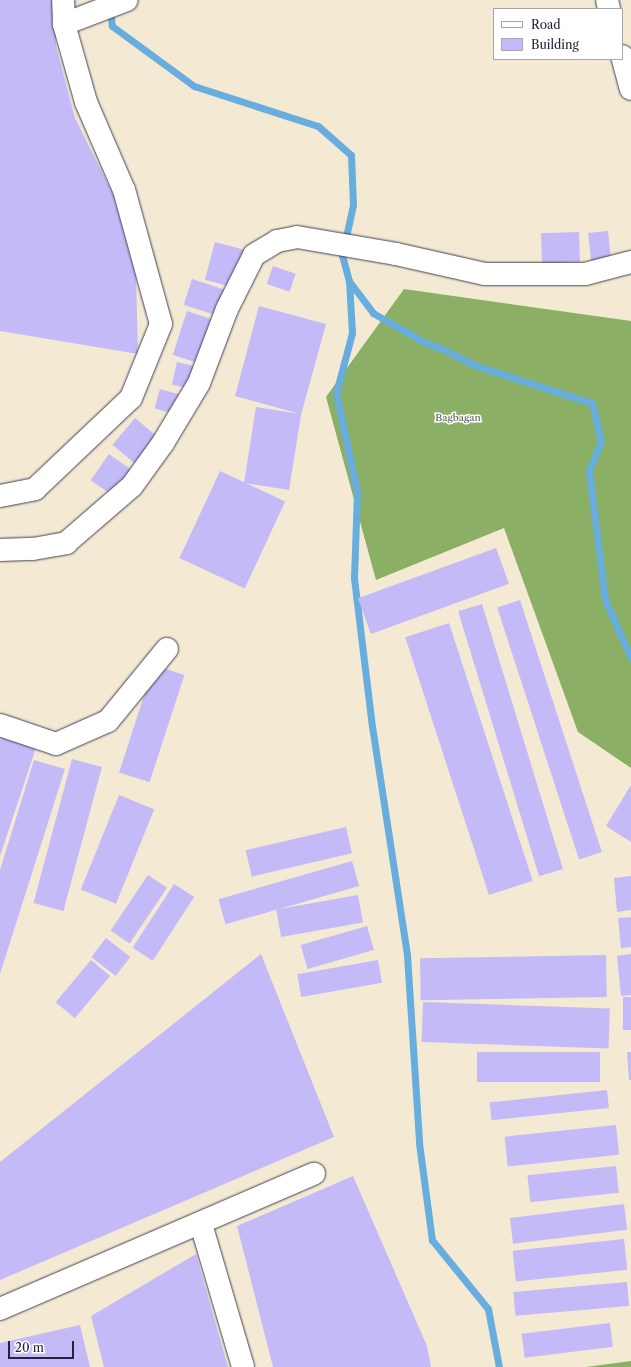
<!DOCTYPE html>
<html>
<head>
<meta charset="utf-8">
<style>
	body { margin:0 }
	#map { position:relative; width:631px; height:1367px; overflow:hidden; background:#f4ead4; font-family:"Libre Caslon Text",serif }
	div>[style] { position:absolute }
	[style*='--x'] { left:calc(var(--x)*1px); top:calc(var(--y)*1px); width:calc(var(--w)*1px); rotate:calc(var(--a)*1deg) }
	.forest>* { inset:0; background:#8aaf65 }
	.stream>* { height:7px; margin:-3.5px; padding:0 3.5px; transform-origin:3.5px; border-radius:3.5px; background:#67addd }
	.building>* { inset:0; background:#c3baf7; transform-origin:0 0 }
	.roads { filter:drop-shadow(0 0 1px #424052) drop-shadow(0 0 1px #424052) }
	.minor>* { height:22px; margin:-11px; padding:0 11px; transform-origin:11px; border-radius:11px; background:#fff }
	span { translate:-50% -50%; white-space:nowrap; text-align:center; line-height:1.15; -webkit-text-stroke:3px #fff; paint-order:stroke }
	.park-label { font-size:10px; color:#535d4f }
	.legend { position:absolute; left:493px; top:8px; width:130px; height:52px; box-sizing:border-box; background:#fff; border:1px solid #a7a7b1; margin:0; padding:5px 7px; list-style:none; font-size:12px; color:#22223b }
	.legend li { display:flex; align-items:center; gap:8px; height:20px }
	.legend b { width:20px; border:1px solid #a7a7b1 }
	.scale { position:absolute; left:8px; top:1341px; width:66px; height:18px; box-sizing:border-box; border:2px solid #22223b; border-top:0; padding-left:5px; font-size:12px; line-height:14px; white-space:nowrap; color:#22223b; -webkit-text-stroke:3px #fff; paint-order:stroke }
</style>
</head>
<body>
<div id="map">
	<div class="forest">
		<div style="clip-path:polygon(404px 289px,631px 321px,631px 768px,578px 732px,504px 528px,376px 580px,326px 397px)"></div>
		<div style="clip-path:polygon(631px 1361px,631px 1367px,586px 1367px)"></div>
	</div>
	<div class="stream">
		<div style="--x:110;--y:10;--w:16;--a:83"></div>
		<div style="--x:112;--y:26;--w:102;--a:36.2"></div>
		<div style="--x:194;--y:86;--w:130;--a:17.9"></div>
		<div style="--x:318;--y:126;--w:44;--a:41.3"></div>
		<div style="--x:351;--y:155;--w:50;--a:87.7"></div>
		<div style="--x:353;--y:205;--w:51;--a:102.4"></div>
		<div style="--x:342;--y:255;--w:27;--a:75"></div>
		<div style="--x:349;--y:281;--w:52;--a:86.7"></div>
		<div style="--x:352;--y:333;--w:62;--a:104.9"></div>
		<div style="--x:336;--y:393;--w:101;--a:78"></div>
		<div style="--x:357;--y:492;--w:86;--a:92"></div>
		<div style="--x:354;--y:578;--w:149;--a:83.1"></div>
		<div style="--x:372;--y:726;--w:232;--a:81.3"></div>
		<div style="--x:407;--y:955;--w:188;--a:86.3"></div>
		<div style="--x:419;--y:1143;--w:98;--a:82.4"></div>
		<div style="--x:432;--y:1240;--w:89;--a:50.9"></div>
		<div style="--x:488;--y:1309;--w:59;--a:79.3"></div>
		<div style="--x:349;--y:281;--w:40;--a:53"></div>
		<div style="--x:373;--y:313;--w:56;--a:29.7"></div>
		<div style="--x:422;--y:341;--w:27;--a:22"></div>
		<div style="--x:447;--y:351;--w:30;--a:27"></div>
		<div style="--x:474;--y:365;--w:124;--a:17.9"></div>
		<div style="--x:592;--y:403;--w:39;--a:77"></div>
		<div style="--x:601;--y:441;--w:32;--a:112"></div>
		<div style="--x:589;--y:471;--w:130;--a:82.9"></div>
		<div style="--x:605;--y:600;--w:64;--a:65.9"></div>
	</div>
	<div class="building">
		<div style="clip-path:polygon(0 0,55px 0,56px 46px,75px 118px,114px 196px,136px 275px,138px 354px,0 331px)"></div>
		<div style="left:608px;top:231px;width:30px;height:20px;rotate:84deg"></div>
		<div style="left:579px;top:232px;width:30px;height:38px;rotate:88deg"></div>
		<div style="left:215px;top:242px;width:31px;height:39px;rotate:15deg"></div>
		<div style="left:273px;top:266px;width:24px;height:19px;rotate:19deg"></div>
		<div style="left:192px;top:279px;width:38px;height:27px;rotate:18deg"></div>
		<div style="clip-path:polygon(259px 306px,326px 324px,301px 415px,289px 490px,244px 483px,256px 407px,300px 414px,235px 396px)"></div>
		<div style="left:187px;top:311px;width:28px;height:46px;rotate:18deg"></div>
		<div style="left:177px;top:362px;width:18px;height:23px;rotate:13deg"></div>
		<div style="left:160px;top:389px;width:22px;height:20px;rotate:16deg"></div>
		<div style="left:135px;top:418px;width:35px;height:35px;rotate:40deg"></div>
		<div style="left:109px;top:454px;width:29px;height:32px;rotate:35deg"></div>
		<div style="left:220px;top:471px;width:72px;height:96px;rotate:25deg"></div>
		<div style="left:496px;top:548px;width:38px;height:147px;rotate:70deg"></div>
		<div style="left:520px;top:600px;width:265px;height:24px;rotate:72deg"></div>
		<div style="left:482px;top:604px;width:277px;height:25px;rotate:73deg"></div>
		<div style="left:449px;top:623px;width:271px;height:46px;rotate:72deg"></div>
		<div style="left:154px;top:665px;width:32px;height:113px;rotate:18deg"></div>
		<div style="clip-path:polygon(3px 731px,38px 742px,0 856px,0 741px)"></div>
		<div style="left:72px;top:759px;width:31px;height:149px;rotate:15deg"></div>
		<div style="clip-path:polygon(34px 760px,65px 769px,0 974px,0 870px)"></div>
		<div style="clip-path:polygon(631px 785px,631px 842px,606px 826px)"></div>
		<div style="left:119px;top:795px;width:38px;height:102px;rotate:22deg"></div>
		<div style="left:346px;top:827px;width:27px;height:103px;rotate:77deg"></div>
		<div style="left:352px;top:861px;width:26px;height:139px;rotate:74deg"></div>
		<div style="left:148px;top:875px;width:23px;height:67px;rotate:34deg"></div>
		<div style="clip-path:polygon(631px 876px,631px 910px,617px 912px,614px 878px)"></div>
		<div style="left:174px;top:884px;width:24px;height:76px;rotate:33deg"></div>
		<div style="left:358px;top:895px;width:28px;height:83px;rotate:80deg"></div>
		<div style="clip-path:polygon(631px 917px,631px 947px,621px 948px,618px 918px)"></div>
		<div style="left:367px;top:926px;width:25px;height:69px;rotate:74deg"></div>
		<div style="left:106px;top:938px;width:31px;height:24px;rotate:38deg"></div>
		<div style="clip-path:polygon(261px 954px,334px 1137px,0 1280px,0 1162px)"></div>
		<div style="clip-path:polygon(631px 954px,631px 995px,621px 996px,617px 956px)"></div>
		<div style="left:606px;top:955px;width:42px;height:186px;rotate:89deg"></div>
		<div style="left:91px;top:960px;width:25px;height:55px;rotate:40deg"></div>
		<div style="left:378px;top:960px;width:23px;height:82px;rotate:80deg"></div>
		<div style="left:623px;top:997px;width:8px;height:33px"></div>
		<div style="left:423px;top:1002px;width:187px;height:40px;rotate:2deg"></div>
		<div style="left:600px;top:1052px;width:30px;height:123px;rotate:90deg"></div>
		<div style="clip-path:polygon(627px 1052px,631px 1052px,631px 1080px,629px 1080px)"></div>
		<div style="left:607px;top:1090px;width:18px;height:118px;rotate:84deg"></div>
		<div style="left:616px;top:1125px;width:30px;height:112px;rotate:84deg"></div>
		<div style="left:616px;top:1166px;width:27px;height:89px;rotate:84deg"></div>
		<div style="clip-path:polygon(353px 1176px,427px 1346px,431px 1367px,273px 1367px,237px 1226px)"></div>
		<div style="left:624px;top:1204px;width:26px;height:115px;rotate:83deg"></div>
		<div style="left:624px;top:1239px;width:31px;height:112px;rotate:84deg"></div>
		<div style="clip-path:polygon(196px 1254px,228px 1367px,104px 1367px,91px 1316px)"></div>
		<div style="left:627px;top:1282px;width:24px;height:114px;rotate:85deg"></div>
		<div style="left:610px;top:1323px;width:24px;height:89px;rotate:83deg"></div>
		<div style="clip-path:polygon(80px 1325px,90px 1367px,0 1367px,0 1343px)"></div>
	</div>
	<div class="roads">
		<div class="minor">
			<div style="--x:607;--y:0;--w:9;--a:77"></div>
			<div style="--x:64;--y:24;--w:67;--a:-20.9"></div>
			<div style="--x:622;--y:56;--w:34;--a:75"></div>
			<div style="--x:0;--y:496;--w:36;--a:-11"></div>
			<div style="--x:35;--y:489;--w:132;--a:-43.5"></div>
			<div style="--x:131;--y:398;--w:80;--a:-67.9"></div>
			<div style="--x:161;--y:324;--w:139;--a:-105.4"></div>
			<div style="--x:124;--y:190;--w:96;--a:-113.4"></div>
			<div style="--x:86;--y:102;--w:81;--a:-105.8"></div>
			<div style="--x:64;--y:24;--w:24;--a:-92"></div>
			<div style="--x:0;--y:550;--w:33;--a:-2"></div>
			<div style="--x:33;--y:549;--w:34;--a:-10"></div>
			<div style="--x:66;--y:543;--w:87;--a:-40.8"></div>
			<div style="--x:132;--y:486;--w:53;--a:-54.2"></div>
			<div style="--x:163;--y:443;--w:70;--a:-59"></div>
			<div style="--x:199;--y:383;--w:79;--a:-69.3"></div>
			<div style="--x:227;--y:309;--w:60;--a:-63.4"></div>
			<div style="--x:254;--y:255;--w:27;--a:-31"></div>
			<div style="--x:277;--y:241;--w:20;--a:-11"></div>
			<div style="--x:297;--y:237;--w:100;--a:9.7"></div>
			<div style="--x:396;--y:254;--w:91;--a:12.7"></div>
			<div style="--x:485;--y:274;--w:100;--a:0"></div>
			<div style="--x:585;--y:274;--w:48;--a:-14.6"></div>
			<div style="--x:0;--y:725;--w:59;--a:18.7"></div>
			<div style="--x:56;--y:744;--w:57;--a:-23.9"></div>
			<div style="--x:108;--y:721;--w:93;--a:-50.7"></div>
			<div style="--x:201;--y:1224;--w:149;--a:73.6"></div>
			<div style="--x:0;--y:1309;--w:342;--a:-23.3"></div>
		</div>
	</div>
	<div class="park-label">
		<span style="left:458px;top:418px">Bagbagan</span>
	</div>
	<ul class="legend">
	<li><b style="height:5px;background:#fff"></b>Road</li>
	<li><b style="height:11px;background:#c3baf7"></b>Building</li>
	</ul>
	<div class="scale">20 m</div>
</div>
</body>
</html>
